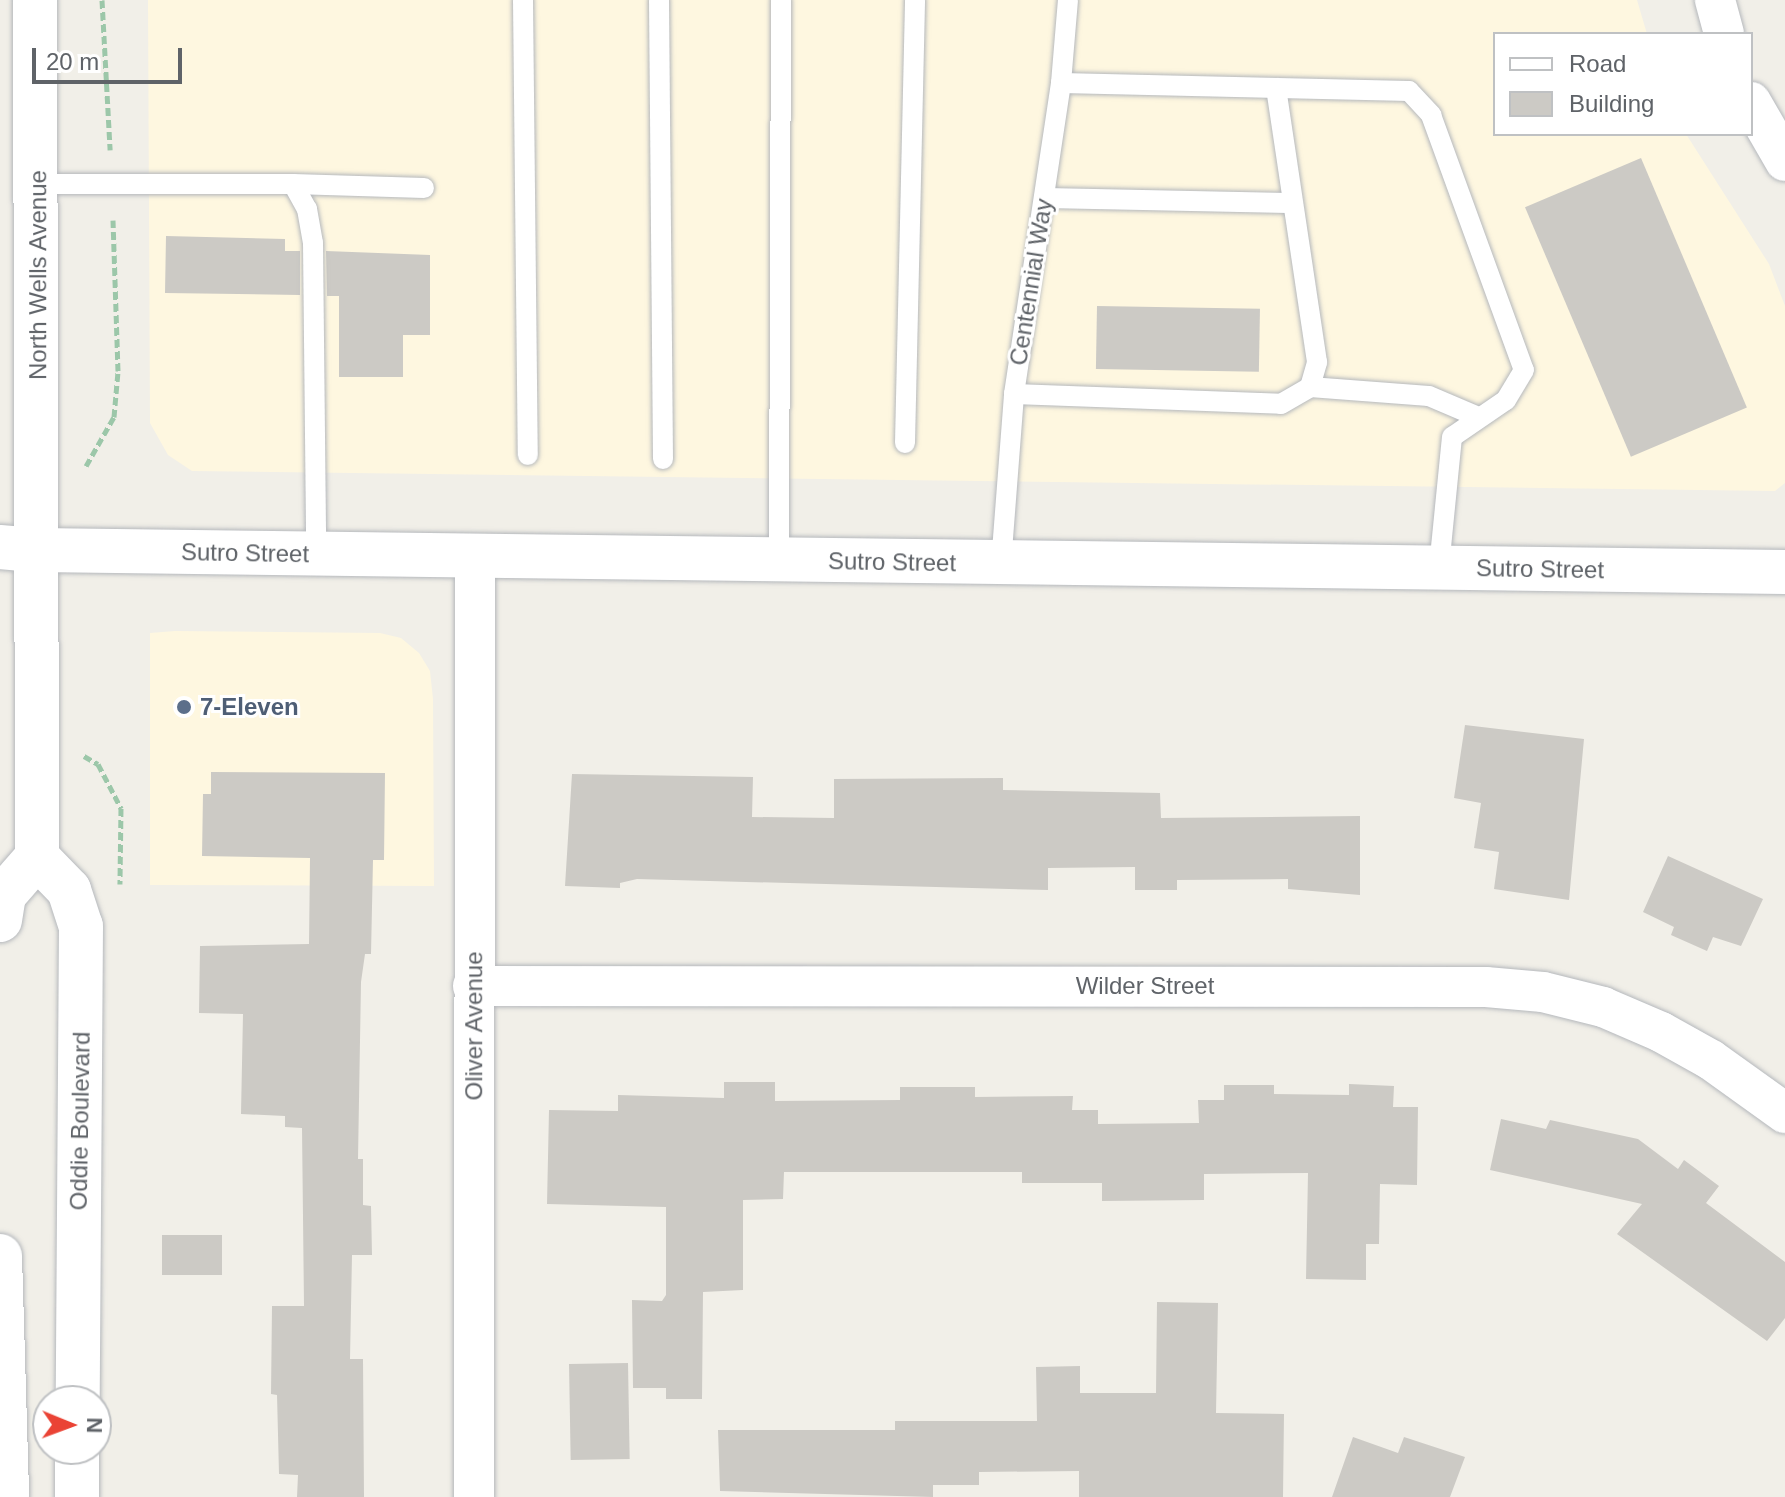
<!DOCTYPE html>
<html>
<head>
<meta charset="utf-8">
<style>
	body { margin:0 }
	#map { position:relative; width:1785px; height:1497px; overflow:hidden; background:#f1efe8; font-family:Arial,sans-serif }
	div>[style] { position:absolute }
	[style*='--x'] { left:calc(var(--x)*1px); top:calc(var(--y)*1px); width:calc(var(--w)*1px); rotate:calc(var(--a)*1deg) }
	.commercial>* { inset:0; background:#fef7e0 }
	.building>* { inset:0; background:#cccac5; transform-origin:0 0 }
	.path>* { height:5px; margin-top:-2.5px; transform-origin:0; background:repeating-linear-gradient(90deg,#9cc7a9 0 8px,transparent 0 12px) }
	.roads { filter:drop-shadow(0 0 2px #b5b8bc) drop-shadow(0 0 2px #b5b8bc) }
	.service>* { height:20px; margin:-10px; padding:0 10px; transform-origin:10px; border-radius:10px; background:#fff }
	.minor>* { height:40px; margin:-20px; padding:0 20px; transform-origin:20px; border-radius:20px; background:#fff }
	.tertiary>* { height:44px; margin:-22px; padding:0 22px; transform-origin:22px; border-radius:22px; background:#fff }
	.secondary>* { height:44px; margin:-22px; padding:0 22px; transform-origin:22px; border-radius:22px; background:#fff }
	.dots>* { width:22px; height:22px; translate:-50% -50%; box-sizing:border-box; border:4px solid #fff; border-radius:50% }
	span { translate:-50% -50%; white-space:nowrap; text-align:center; line-height:1.15; -webkit-text-stroke:6px #fff; paint-order:stroke }
	.street-label { font-size:24px; color:#5f6368 }
	.service-label { font-size:24px; color:#4e5e75; font-weight:700 }
	.left { translate:0 -50%; text-align:left }
	.legend { position:absolute; left:1493px; top:32px; width:260px; height:104px; box-sizing:border-box; background:#fff; border:2px solid #bfc1c3; margin:0; padding:10px 14px; list-style:none; font-size:24px; color:#5f6368 }
	.legend li { display:flex; align-items:center; gap:16px; height:40px }
	.legend b { width:40px; border:2px solid #bfc1c3 }
	.north { position:absolute; left:32px; top:1385px; width:80px; height:80px; box-sizing:border-box; background:#fff; border:2px solid #bfc1c3; border-radius:50%; rotate:91deg; font-size:22px; font-weight:700; line-height:32px; text-align:center; color:#5f6368 }
	.north::after { content:''; display:block; margin:auto; width:28px; height:36px; background:#ea4335; clip-path:polygon(50% 0,100% 100%,50% 72%,0 100%) }
	.scale { position:absolute; left:32px; top:48px; width:150px; height:36px; box-sizing:border-box; border:4px solid #5f6368; border-top:0; padding-left:10px; font-size:24px; line-height:28px; white-space:nowrap; color:#5f6368; -webkit-text-stroke:6px #fff; paint-order:stroke }
</style>
</head>
<body>
<div id="map">
	<div class="commercial">
		<div style="clip-path:polygon(148px 0,1637px 0,1647px 34px,1495px 34px,1495px 134px,1686px 134px,1769px 264px,1785px 306px,1785px 483px,1775px 491px,192px 471px,168px 455px,150px 423px)"></div>
		<div style="clip-path:polygon(175px 631px,380px 633px,401px 638px,419px 653px,430px 671px,433px 699px,434px 886px,150px 885px,150px 633px)"></div>
	</div>
	<div class="building">
		<div style="left:1641px;top:158px;width:271px;height:126px;rotate:67deg"></div>
		<div style="clip-path:polygon(166px 236px,285px 239px,285px 251px,300px 251px,300px 295px,165px 293px)"></div>
		<div style="clip-path:polygon(326px 251px,430px 255px,430px 335px,403px 335px,403px 377px,339px 377px,339px 296px,327px 296px)"></div>
		<div style="left:1097px;top:306px;width:163px;height:63px;rotate:1deg"></div>
		<div style="clip-path:polygon(1465px 725px,1584px 739px,1569px 900px,1494px 889px,1499px 852px,1474px 848px,1481px 803px,1454px 798px)"></div>
		<div style="clip-path:polygon(211px 772px,385px 773px,384px 860px,373px 860px,371px 954px,365px 954px,361px 982px,358px 1159px,363px 1159px,363px 1205px,371px 1206px,372px 1255px,352px 1255px,350px 1359px,363px 1359px,364px 1497px,297px 1497px,298px 1475px,279px 1474px,277px 1395px,271px 1394px,272px 1306px,304px 1306px,302px 1128px,285px 1127px,285px 1116px,241px 1114px,243px 1014px,199px 1013px,200px 946px,309px 944px,310px 858px,202px 856px,203px 794px,211px 794px)"></div>
		<div style="clip-path:polygon(572px 774px,753px 777px,752px 817px,834px 818px,834px 779px,1003px 778px,1003px 790px,1160px 793px,1161px 818px,1360px 816px,1360px 895px,1288px 889px,1288px 879px,1177px 880px,1177px 890px,1135px 890px,1135px 867px,1048px 868px,1048px 890px,637px 879px,620px 883px,620px 888px,565px 886px)"></div>
		<div style="clip-path:polygon(1668px 856px,1763px 899px,1741px 946px,1713px 937px,1707px 951px,1671px 935px,1674px 927px,1643px 912px)"></div>
		<div style="clip-path:polygon(724px 1082px,775px 1082px,775px 1101px,900px 1100px,900px 1087px,975px 1087px,975px 1097px,1073px 1096px,1072px 1110px,1098px 1110px,1098px 1124px,1199px 1123px,1198px 1100px,1224px 1100px,1224px 1085px,1274px 1085px,1274px 1094px,1349px 1095px,1349px 1084px,1394px 1086px,1393px 1107px,1418px 1107px,1417px 1185px,1380px 1184px,1379px 1244px,1366px 1244px,1366px 1280px,1306px 1279px,1308px 1173px,1204px 1174px,1204px 1200px,1102px 1201px,1102px 1183px,1022px 1183px,1022px 1172px,784px 1172px,783px 1199px,743px 1200px,743px 1290px,703px 1292px,702px 1399px,666px 1399px,666px 1388px,633px 1388px,632px 1300px,662px 1301px,666px 1295px,666px 1207px,547px 1204px,549px 1110px,618px 1111px,618px 1095px,724px 1098px)"></div>
		<div style="clip-path:polygon(1501px 1119px,1546px 1129px,1550px 1120px,1638px 1139px,1678px 1169px,1684px 1160px,1719px 1186px,1706px 1203px,1785px 1262px,1785px 1318px,1767px 1341px,1617px 1234px,1642px 1204px,1490px 1170px)"></div>
		<div style="left:162px;top:1235px;width:60px;height:40px"></div>
		<div style="clip-path:polygon(1157px 1302px,1218px 1303px,1216px 1413px,1284px 1414px,1283px 1497px,1079px 1497px,1079px 1471px,979px 1472px,979px 1485px,933px 1485px,933px 1497px,720px 1491px,718px 1430px,895px 1430px,895px 1421px,1037px 1421px,1036px 1367px,1080px 1366px,1080px 1393px,1156px 1393px)"></div>
		<div style="left:628px;top:1363px;width:96px;height:59px;rotate:89deg"></div>
		<div style="clip-path:polygon(1353px 1437px,1398px 1453px,1404px 1437px,1465px 1457px,1450px 1497px,1332px 1497px)"></div>
	</div>
	<div class="path">
		<div style="--x:102;--y:0;--w:150;--a:86.9"></div>
		<div style="--x:86;--y:466;--w:56;--a:-60.3"></div>
		<div style="--x:114;--y:417;--w:46;--a:-85"></div>
		<div style="--x:118;--y:371;--w:151;--a:-91.9"></div>
		<div style="--x:84;--y:756;--w:16;--a:30"></div>
		<div style="--x:98;--y:764;--w:50;--a:62.4"></div>
		<div style="--x:121;--y:808;--w:76;--a:90.8"></div>
	</div>
	<div class="roads">
		<div class="service">
			<div style="--x:523;--y:0;--w:455;--a:89.4"></div>
			<div style="--x:659;--y:0;--w:459;--a:89.5"></div>
			<div style="--x:1061;--y:83;--w:348;--a:1.3"></div>
			<div style="--x:1409;--y:91;--w:33;--a:47"></div>
			<div style="--x:1431;--y:115;--w:271;--a:70"></div>
			<div style="--x:1524;--y:370;--w:35;--a:121"></div>
			<div style="--x:1506;--y:400;--w:65;--a:145.6"></div>
			<div style="--x:1452;--y:437;--w:132;--a:95.7"></div>
			<div style="--x:39;--y:184;--w:254;--a:0"></div>
			<div style="--x:293;--y:184;--w:29;--a:61"></div>
			<div style="--x:307;--y:209;--w:35;--a:80"></div>
			<div style="--x:313;--y:243;--w:311;--a:89.4"></div>
			<div style="--x:293;--y:184;--w:131;--a:1.7"></div>
			<div style="--x:1044;--y:198;--w:246;--a:1.2"></div>
			<div style="--x:1310;--y:387;--w:119;--a:4.3"></div>
			<div style="--x:1429;--y:396;--w:51;--a:23.1"></div>
			<div style="--x:1014;--y:394;--w:267;--a:2.1"></div>
			<div style="--x:1281;--y:404;--w:34;--a:-30"></div>
			<div style="--x:1310;--y:387;--w:26;--a:-74"></div>
			<div style="--x:1317;--y:362;--w:277;--a:-98.5"></div>
			<div style="--x:905;--y:443;--w:443;--a:-88.7"></div>
			<div style="--x:779;--y:559;--w:559;--a:-89.8"></div>
			<div style="--x:1001;--y:564;--w:170;--a:-85.6"></div>
			<div style="--x:1014;--y:394;--w:315;--a:-81.4"></div>
			<div style="--x:1061;--y:83;--w:83;--a:-85.2"></div>
		</div>
		<div class="minor">
			<div style="--x:1715;--y:0;--w:35;--a:75"></div>
			<div style="--x:1751;--y:102;--w:68;--a:60"></div>
			<div style="--x:473;--y:986;--w:1013;--a:0.06"></div>
			<div style="--x:1486;--y:987;--w:57;--a:5"></div>
			<div style="--x:1543;--y:992;--w:62;--a:14"></div>
			<div style="--x:1603;--y:1007;--w:63;--a:23.3"></div>
			<div style="--x:1661;--y:1032;--w:57;--a:29.2"></div>
			<div style="--x:1711;--y:1060;--w:91;--a:35.6"></div>
			<div style="--x:474;--y:1497;--w:941;--a:-89.94"></div>
		</div>
		<div class="tertiary">
			<div style="--x:0;--y:547;--w:37;--a:5"></div>
		</div>
		<div class="secondary">
			<div style="--x:37;--y:550;--w:1748;--a:0.72"></div>
			<div style="--x:37;--y:857;--w:46;--a:45.9"></div>
			<div style="--x:69;--y:890;--w:38;--a:72"></div>
			<div style="--x:81;--y:926;--w:475;--a:90.4"></div>
			<div style="--x:0;--y:920;--w:25;--a:-81"></div>
			<div style="--x:4;--y:895;--w:50;--a:-49"></div>
			<div style="--x:37;--y:857;--w:857;--a:-90.13"></div>
			<div style="--x:0;--y:1256;--w:241;--a:88.3"></div>
			<div style="--x:77;--y:1497;--w:48;--a:-90"></div>
		</div>
	</div>
	<div class="dots">
		<div style="left:184px;top:707px;background:#5c6f8a"></div>
	</div>
	<div class="street-label">
		<span style="left:38px;top:275px;rotate:-90deg">North Wells Avenue</span>
		<span style="left:1031px;top:282px;rotate:-81deg">Centennial Way</span>
		<span style="left:245px;top:553px;rotate:1deg">Sutro Street</span>
		<span style="left:892px;top:562px;rotate:1deg">Sutro Street</span>
		<span style="left:1540px;top:569px;rotate:1deg">Sutro Street</span>
		<span style="left:1145px;top:986px">Wilder Street</span>
		<span style="left:474px;top:1026px;rotate:-90deg">Oliver Avenue</span>
		<span style="left:80px;top:1121px;rotate:-89deg">Oddie Boulevard</span>
	</div>
	<div class="service-label">
		<span class="left" style="left:200px;top:707px">7-Eleven</span>
	</div>
	<ul class="legend">
	<li><b style="height:10px;background:#fff"></b>Road</li>
	<li><b style="height:22px;background:#cccac5"></b>Building</li>
	</ul>
	<div class="north">N</div>
	<div class="scale">20 m</div>
</div>
</body>
</html>
